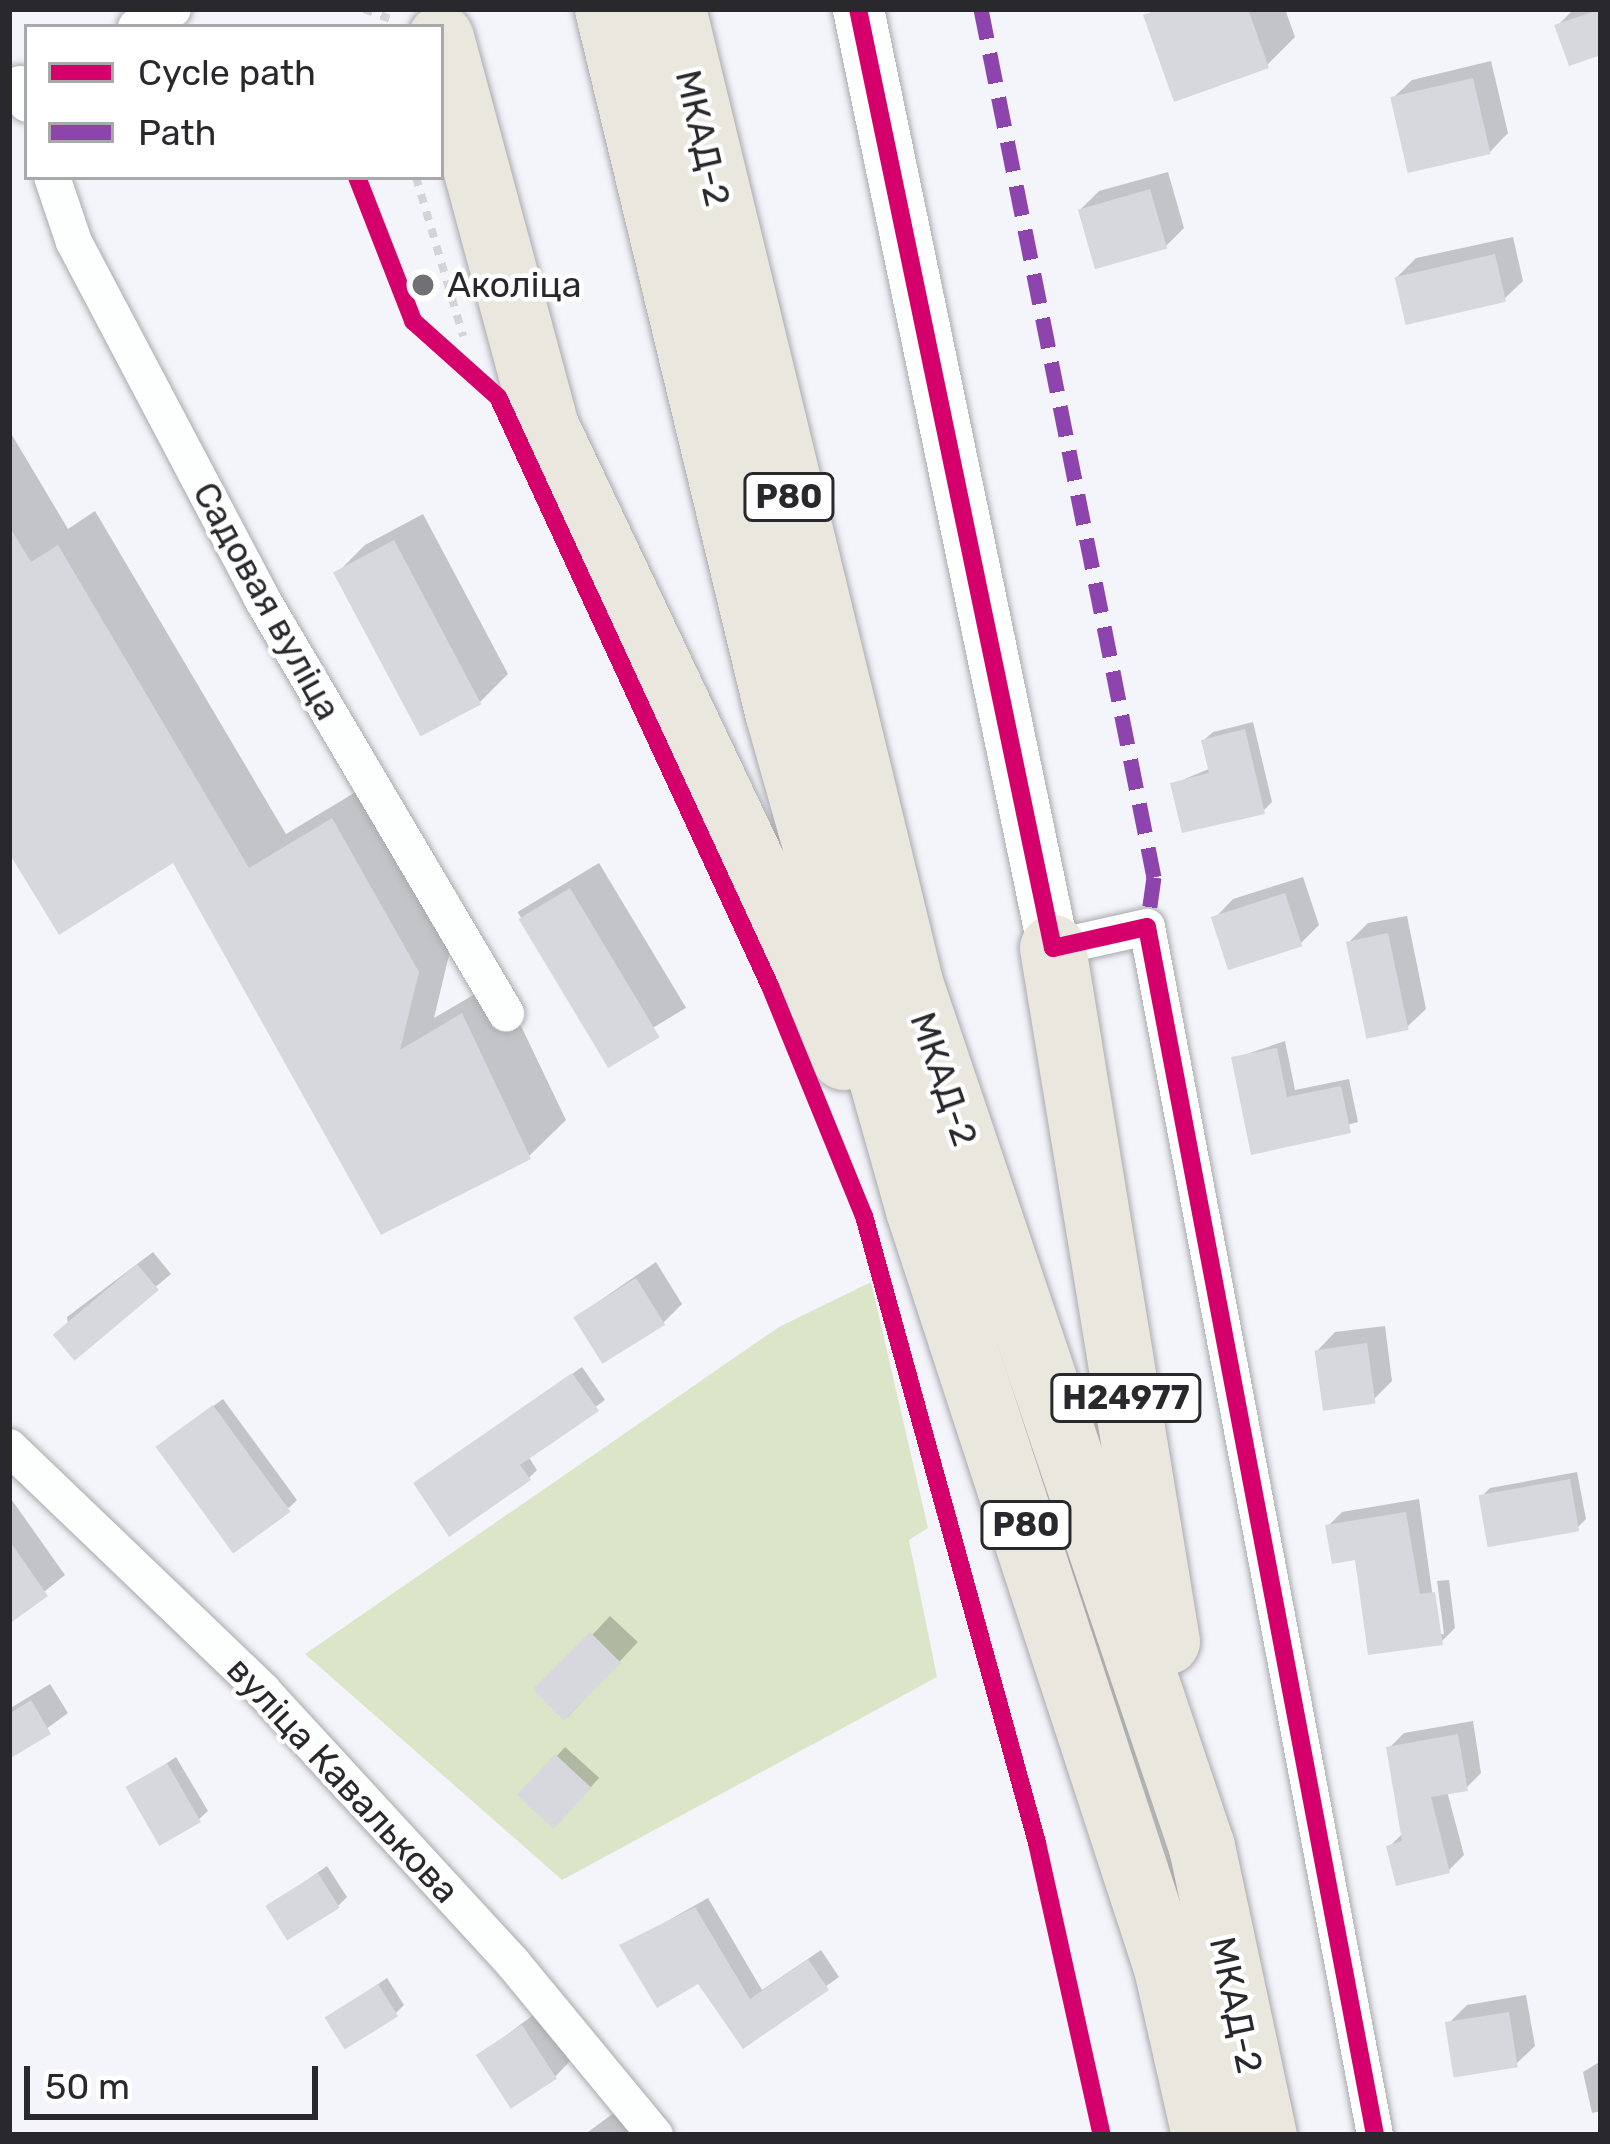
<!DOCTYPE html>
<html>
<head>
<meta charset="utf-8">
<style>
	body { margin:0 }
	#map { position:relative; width:1610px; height:2144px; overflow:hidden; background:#f4f5fb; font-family:Rubik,sans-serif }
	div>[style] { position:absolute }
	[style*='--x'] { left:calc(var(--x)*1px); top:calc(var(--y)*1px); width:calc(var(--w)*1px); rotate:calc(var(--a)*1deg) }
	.green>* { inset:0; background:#dbe6c8 }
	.shadow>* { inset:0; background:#0003; transform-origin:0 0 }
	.building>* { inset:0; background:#d7d8dd; transform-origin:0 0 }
	.path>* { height:8px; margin-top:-4px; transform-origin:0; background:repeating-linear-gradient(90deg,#d4d4d7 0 9px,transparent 0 18px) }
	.roads { filter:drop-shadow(0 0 3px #a9a9ad) drop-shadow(0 0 3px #a9a9ad) }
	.street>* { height:36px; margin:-18px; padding:0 18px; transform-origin:18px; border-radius:18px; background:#fdfefe }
	.secondary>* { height:51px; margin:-25.5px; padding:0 25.5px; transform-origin:25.5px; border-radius:25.5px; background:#fdfefe }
	.highway>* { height:66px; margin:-33px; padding:0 33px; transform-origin:33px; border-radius:33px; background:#eae7df }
	.quiet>* { height:15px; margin-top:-7.5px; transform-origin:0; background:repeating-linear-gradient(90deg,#8e44ad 0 30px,transparent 0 45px) }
	.cycleway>* { height:18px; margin:-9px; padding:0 9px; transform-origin:9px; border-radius:9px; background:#d6006c }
	.dots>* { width:33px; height:33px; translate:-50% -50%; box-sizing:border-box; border:6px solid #fff; border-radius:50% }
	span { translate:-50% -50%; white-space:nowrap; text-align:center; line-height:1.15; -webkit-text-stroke:9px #fff; paint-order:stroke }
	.shield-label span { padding:3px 9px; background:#fff; border:3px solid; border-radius:9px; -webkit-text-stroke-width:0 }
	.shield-label { font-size:33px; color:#29292d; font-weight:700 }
	.street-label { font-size:36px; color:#29292d }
	.poi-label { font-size:36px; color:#29292d }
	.left { translate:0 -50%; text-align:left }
	.frame { position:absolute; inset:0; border:12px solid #29292d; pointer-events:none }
	.legend { position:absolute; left:24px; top:24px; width:420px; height:156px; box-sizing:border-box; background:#fff; border:3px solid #a9a9ab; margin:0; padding:15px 21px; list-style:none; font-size:36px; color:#29292d }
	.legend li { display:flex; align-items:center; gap:24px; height:60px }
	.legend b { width:60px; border:3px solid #a9a9ab }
	.scale { position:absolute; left:24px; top:2066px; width:294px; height:54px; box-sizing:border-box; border:6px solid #29292d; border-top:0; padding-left:15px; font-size:36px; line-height:42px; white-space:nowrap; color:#29292d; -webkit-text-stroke:9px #fff; paint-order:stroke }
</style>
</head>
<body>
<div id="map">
	<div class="green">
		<div style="clip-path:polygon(871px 1282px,928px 1528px,909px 1540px,937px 1677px,562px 1880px,305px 1654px,779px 1327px)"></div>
	</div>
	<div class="shadow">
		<div style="clip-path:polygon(1154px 9px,1285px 9px,1295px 37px,1267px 65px,1147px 16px)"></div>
		<div style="clip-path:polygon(1574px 9px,1601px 9px,1601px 52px,1557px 26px)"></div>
		<div style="clip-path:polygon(1491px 61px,1508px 133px,1490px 152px,1393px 98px,1412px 80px)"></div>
		<div style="clip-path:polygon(1168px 172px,1184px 228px,1165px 247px,1081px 209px,1099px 191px)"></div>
		<div style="clip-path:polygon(1513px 237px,1523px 281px,1504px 299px,1397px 277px,1416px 258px)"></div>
		<div style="clip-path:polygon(9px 430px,68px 529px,95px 511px,286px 834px,369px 784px,454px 934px,434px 1018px,499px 980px,566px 1120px,529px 1156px,382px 1231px,174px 859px,9px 847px)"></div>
		<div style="clip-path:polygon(423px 514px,508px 674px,480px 702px,337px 573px,365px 545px)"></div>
		<div style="clip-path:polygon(1253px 722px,1272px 802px,1263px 811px,1173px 784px,1211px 768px,1204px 740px,1213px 732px)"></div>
		<div style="left:599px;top:863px;width:169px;height:95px;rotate:59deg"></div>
		<div style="clip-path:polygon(1303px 877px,1319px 925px,1300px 944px,1215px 918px,1233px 899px)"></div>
		<div style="clip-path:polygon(1407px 916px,1426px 1009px,1407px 1027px,1349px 942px,1368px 923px)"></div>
		<div style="clip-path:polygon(1285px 1041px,1295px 1090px,1349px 1079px,1358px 1122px,1254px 1151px,1235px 1058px)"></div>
		<div style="clip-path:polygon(153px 1252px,171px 1274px,73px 1356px,67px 1317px)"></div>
		<div style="clip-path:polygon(656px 1262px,682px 1304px,663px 1323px,576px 1317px)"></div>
		<div style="clip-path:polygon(1385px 1326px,1392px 1381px,1373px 1400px,1317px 1351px,1335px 1332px)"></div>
		<div style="clip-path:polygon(582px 1367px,605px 1400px,528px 1456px,537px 1470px,529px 1478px,417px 1483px)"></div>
		<div style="clip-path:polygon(223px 1399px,297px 1500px,289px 1508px,168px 1439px)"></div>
		<div style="clip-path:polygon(1577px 1472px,1586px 1519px,1577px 1528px,1482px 1496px,1490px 1488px)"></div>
		<div style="clip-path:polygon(9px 1496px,65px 1575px,9px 1620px)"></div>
		<div style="clip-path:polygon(1419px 1499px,1438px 1634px,1444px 1634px,1437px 1581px,1449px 1580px,1455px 1628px,1441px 1642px,1328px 1526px,1342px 1512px)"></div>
		<div style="left:610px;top:1616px;width:38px;height:103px;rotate:43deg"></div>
		<div style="clip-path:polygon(50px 1684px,68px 1713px,9px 1756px,9px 1709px)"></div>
		<div style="clip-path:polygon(1473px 1721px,1481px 1773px,1466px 1788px,1447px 1791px,1464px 1855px,1449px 1870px,1389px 1847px,1404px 1832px,1389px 1748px,1404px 1733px)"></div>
		<div style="left:565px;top:1747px;width:46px;height:64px;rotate:42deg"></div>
		<div style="clip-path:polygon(176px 1757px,208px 1811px,199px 1819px,130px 1788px)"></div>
		<div style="clip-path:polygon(327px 1866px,347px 1897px,338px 1906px,270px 1906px)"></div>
		<div style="clip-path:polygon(708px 1898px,762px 1990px,821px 1950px,839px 1977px,743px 2045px,699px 1980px,623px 1946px)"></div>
		<div style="clip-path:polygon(387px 1978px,404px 2005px,396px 2013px,328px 2018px)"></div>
		<div style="clip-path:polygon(1526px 1995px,1535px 2046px,1516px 2064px,1448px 2024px,1467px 2005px)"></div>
		<div style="clip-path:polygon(541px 2009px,573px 2058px,555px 2077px,480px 2055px)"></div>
		<div style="clip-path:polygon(1601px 2061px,1601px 2111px,1592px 2113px,1583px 2072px)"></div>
		<div style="clip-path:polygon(622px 2107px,643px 2135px,585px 2135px,588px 2132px)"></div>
	</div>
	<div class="building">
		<div style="clip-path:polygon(1161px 9px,1248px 9px,1269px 68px,1174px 102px,1143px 15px)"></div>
		<div style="clip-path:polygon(1601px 9px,1601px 55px,1569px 66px,1554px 25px)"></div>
		<div style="left:1473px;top:78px;width:78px;height:85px;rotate:77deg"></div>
		<div style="left:1150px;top:189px;width:62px;height:75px;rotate:74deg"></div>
		<div style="left:1495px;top:254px;width:49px;height:103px;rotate:77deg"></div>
		<div style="clip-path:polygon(9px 526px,31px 562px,58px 545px,249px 868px,332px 818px,419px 972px,400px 1050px,462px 1013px,531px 1159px,381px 1235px,173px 863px,59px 935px,9px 853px)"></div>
		<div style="left:394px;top:540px;width:186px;height:69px;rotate:62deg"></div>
		<div style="clip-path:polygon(1245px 729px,1265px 814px,1182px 833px,1170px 783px,1209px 773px,1201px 740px)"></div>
		<div style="left:570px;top:888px;width:174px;height:60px;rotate:59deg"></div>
		<div style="left:1285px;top:893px;width:56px;height:78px;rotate:72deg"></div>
		<div style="left:1388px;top:933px;width:99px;height:43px;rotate:78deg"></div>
		<div style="clip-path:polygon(1277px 1048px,1287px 1097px,1341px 1086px,1351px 1133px,1251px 1155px,1231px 1057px)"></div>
		<div style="left:137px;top:1264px;width:34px;height:110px;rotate:50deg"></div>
		<div style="left:636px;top:1278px;width:55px;height:74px;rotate:58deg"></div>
		<div style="left:1367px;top:1343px;width:61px;height:53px;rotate:82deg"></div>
		<div style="clip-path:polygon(572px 1373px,599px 1411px,520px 1465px,531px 1480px,449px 1537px,413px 1483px)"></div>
		<div style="left:213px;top:1405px;width:132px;height:71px;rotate:54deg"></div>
		<div style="left:1570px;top:1479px;width:53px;height:93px;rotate:80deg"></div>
		<div style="clip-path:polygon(1406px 1512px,1420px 1594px,1435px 1592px,1443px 1645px,1368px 1655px,1355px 1560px,1332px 1564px,1325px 1525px)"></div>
		<div style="clip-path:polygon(9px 1540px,48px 1596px,9px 1624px)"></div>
		<div style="left:590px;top:1632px;width:44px;height:81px;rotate:45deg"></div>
		<div style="clip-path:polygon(31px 1700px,51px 1734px,9px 1759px,9px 1714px)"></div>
		<div style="clip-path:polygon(1458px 1734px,1468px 1791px,1431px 1797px,1450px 1873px,1396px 1886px,1386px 1846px,1402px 1841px,1386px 1747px)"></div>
		<div style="left:555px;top:1754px;width:50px;height:56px;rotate:43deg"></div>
		<div style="left:167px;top:1763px;width:68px;height:48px;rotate:60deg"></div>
		<div style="left:318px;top:1873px;width:41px;height:62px;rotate:58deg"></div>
		<div style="clip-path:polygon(695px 1907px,750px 1999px,808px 1959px,829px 1990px,743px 2049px,698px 1984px,657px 2008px,619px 1945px)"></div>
		<div style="left:378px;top:1984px;width:38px;height:63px;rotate:58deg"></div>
		<div style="left:1509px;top:2012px;width:56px;height:65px;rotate:81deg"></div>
		<div style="left:522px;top:2025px;width:64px;height:55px;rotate:57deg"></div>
	</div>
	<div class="path">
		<div style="--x:364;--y:9;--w:33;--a:21"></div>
		<div style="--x:416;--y:177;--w:166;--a:73.5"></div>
	</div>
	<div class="roads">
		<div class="street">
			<div style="--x:136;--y:27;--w:41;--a:-25.9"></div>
			<div style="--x:20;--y:84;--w:21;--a:71"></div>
			<div style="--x:52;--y:177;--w:69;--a:71.3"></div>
			<div style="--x:74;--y:242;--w:403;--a:62.2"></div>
			<div style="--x:262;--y:599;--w:481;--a:59.5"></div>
			<div style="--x:1053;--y:948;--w:96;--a:-12.6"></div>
			<div style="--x:1147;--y:927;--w:1229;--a:79.31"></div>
			<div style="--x:9;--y:1447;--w:352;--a:43.8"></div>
			<div style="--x:263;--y:1691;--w:369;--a:47.4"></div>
			<div style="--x:513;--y:1963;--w:223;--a:50.5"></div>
		</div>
		<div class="secondary">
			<div style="--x:858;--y:9;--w:959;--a:78.27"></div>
		</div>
		<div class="highway">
			<div style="--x:608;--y:9;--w:723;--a:76.41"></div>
			<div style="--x:778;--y:712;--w:518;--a:74.19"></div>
			<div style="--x:919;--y:1210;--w:798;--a:71.88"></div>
			<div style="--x:1167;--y:1968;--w:171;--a:77.2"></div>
			<div style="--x:673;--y:9;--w:1002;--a:76.32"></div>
			<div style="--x:910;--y:983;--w:912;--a:71.33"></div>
			<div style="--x:1202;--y:1847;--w:295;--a:77.9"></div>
			<div style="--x:441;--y:38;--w:403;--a:74.9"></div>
			<div style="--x:546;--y:427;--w:697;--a:64.69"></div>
			<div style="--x:1053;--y:948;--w:703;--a:80.67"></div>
		</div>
	</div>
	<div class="quiet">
		<div style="--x:981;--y:9;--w:885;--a:78.73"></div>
		<div style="--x:1154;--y:877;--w:50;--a:98"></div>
	</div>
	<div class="cycleway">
		<div style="--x:858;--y:9;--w:959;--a:78.27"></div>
		<div style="--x:1053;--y:948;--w:96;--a:-12.6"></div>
		<div style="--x:1147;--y:927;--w:1229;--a:79.31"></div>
		<div style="--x:357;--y:177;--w:155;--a:68.7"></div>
		<div style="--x:413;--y:321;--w:114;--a:41.8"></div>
		<div style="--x:498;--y:397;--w:649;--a:65.21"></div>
		<div style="--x:770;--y:986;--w:248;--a:67.8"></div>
		<div style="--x:864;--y:1216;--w:650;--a:74.57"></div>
		<div style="--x:1037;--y:1843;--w:299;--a:77.5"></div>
	</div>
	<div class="dots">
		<div style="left:423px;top:285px;background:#707075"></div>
	</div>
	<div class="shield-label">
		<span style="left:789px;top:497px">Р80</span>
		<span style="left:1126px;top:1398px">Н24977</span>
		<span style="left:1026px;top:1525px">Р80</span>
	</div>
	<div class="street-label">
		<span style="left:703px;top:138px;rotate:77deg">МКАД-2</span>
		<span style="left:267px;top:601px;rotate:61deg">Садовая вуліца</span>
		<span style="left:944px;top:1079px;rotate:71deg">МКАД-2</span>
		<span style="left:343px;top:1780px;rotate:47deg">вуліца Кавалькова</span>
		<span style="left:1236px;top:2005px;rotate:78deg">МКАД-2</span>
	</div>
	<div class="poi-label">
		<span class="left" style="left:447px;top:285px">Аколіца</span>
	</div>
	<div class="frame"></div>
	<ul class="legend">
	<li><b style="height:15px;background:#d6006c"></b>Cycle path</li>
	<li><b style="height:15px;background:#8e44ad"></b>Path</li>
	</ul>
	<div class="scale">50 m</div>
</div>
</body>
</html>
